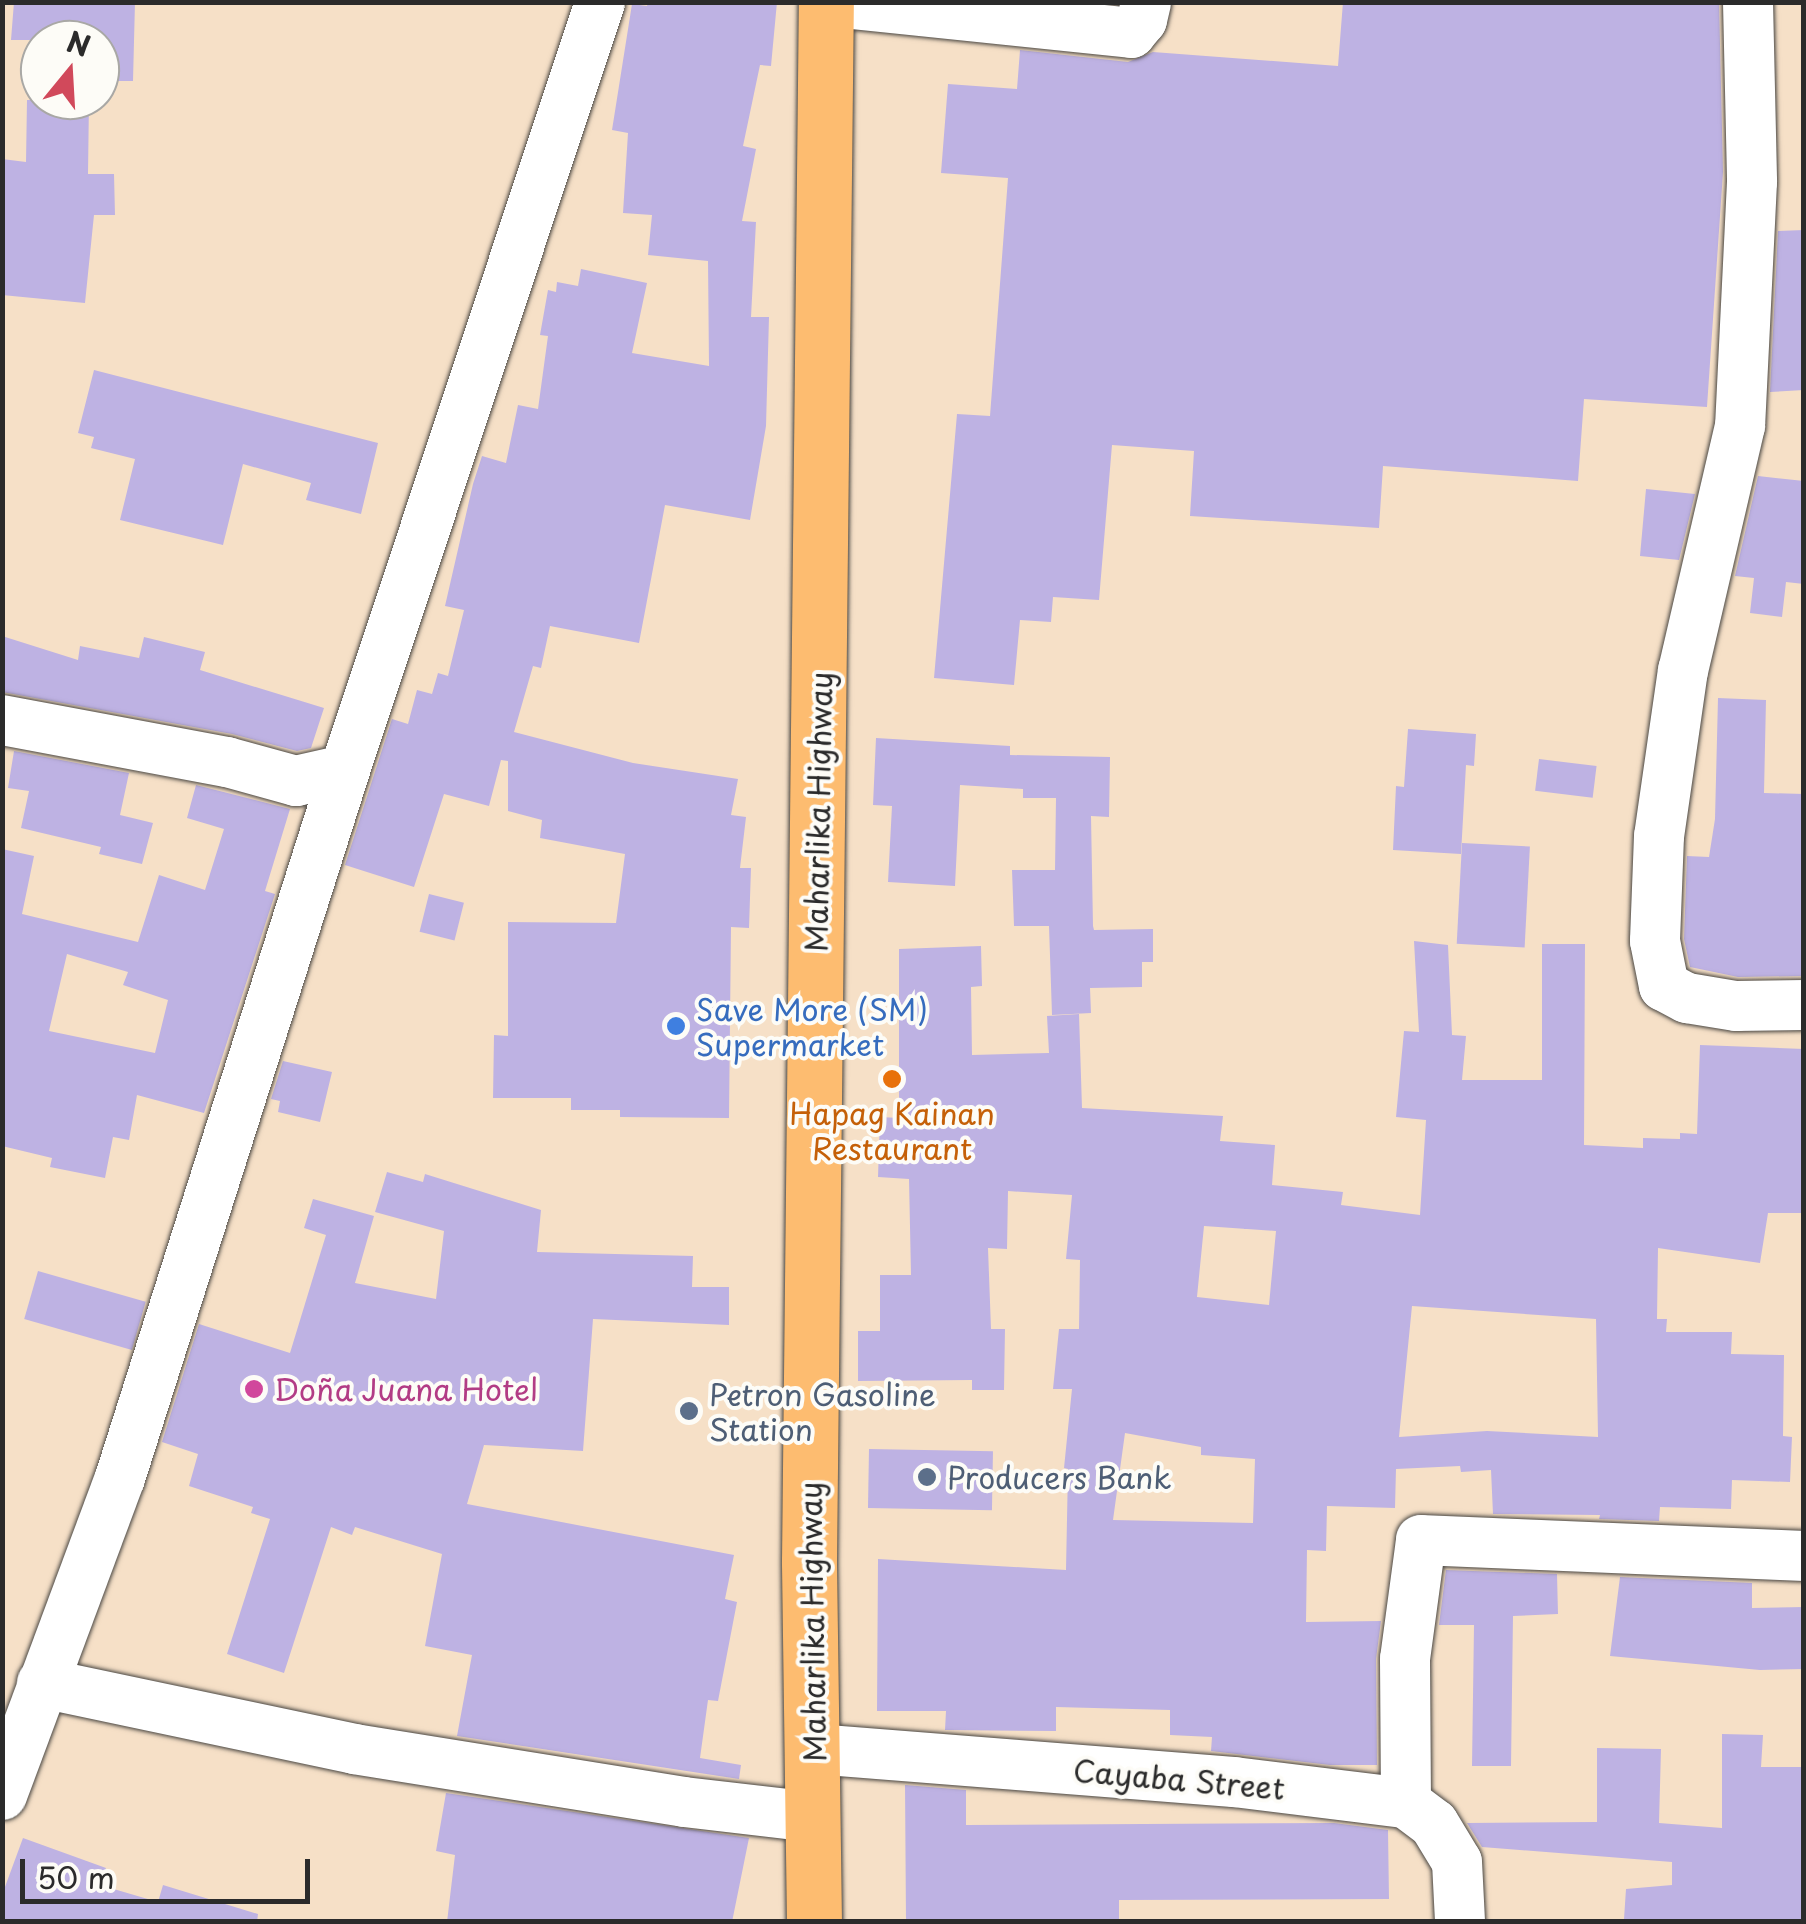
<!DOCTYPE html>
<html>
<head>
<meta charset="utf-8">
<style>
	body { margin:0 }
	#map { position:relative; width:1806px; height:1924px; overflow:hidden; background:#f6e0c7; font-family:"Playpen Sans",sans-serif }
	div>[style] { position:absolute }
	[style*='--x'] { left:calc(var(--x)*1px); top:calc(var(--y)*1px); width:calc(var(--w)*1px); rotate:calc(var(--a)*1deg) }
	.building>* { inset:0; background:#beb2e3; transform-origin:0 0 }
	.roads { filter:drop-shadow(0 0 2px #494642) drop-shadow(0 0 2px #494642) }
	.minor>* { height:50px; margin:-25px; padding:0 25px; transform-origin:25px; border-radius:25px; background:#fff }
	.major>* { height:55px; margin:-27.5px; padding:0 27.5px; transform-origin:27.5px; border-radius:27.5px; background:#fdbc70 }
	.dots>* { width:28px; height:28px; translate:-50% -50%; box-sizing:border-box; border:5px solid #fdfcf7; border-radius:50% }
	span { translate:-50% -50%; white-space:nowrap; text-align:center; line-height:1.15; -webkit-text-stroke:8px #fdfcf7; paint-order:stroke }
	.street-label { font-size:30px; color:#2b2b2b }
	.shop-label { font-size:30px; color:#366cbe }
	.left { translate:0 -50%; text-align:left }
	.food-label { font-size:30px; color:#c56008 }
	.hotel-label { font-size:30px; color:#b23c85 }
	.service-label { font-size:30px; color:#4e5e75 }
	.frame { position:absolute; inset:0; border:5px solid #2b2b2b; pointer-events:none }
	.north { position:absolute; left:20px; top:20px; width:100px; height:100px; box-sizing:border-box; background:#fdfcf7; border:2px solid #a9a8a5; border-radius:50%; rotate:18deg; font-size:28px; font-weight:700; line-height:40px; text-align:center; color:#2b2b2b }
	.north::after { content:''; display:block; margin:auto; width:35px; height:45px; background:#d1495b; clip-path:polygon(50% 0,100% 100%,50% 72%,0 100%) }
	.scale { position:absolute; left:20px; top:1859px; width:290px; height:45px; box-sizing:border-box; border:5px solid #2b2b2b; border-top:0; padding-left:12px; font-size:30px; line-height:35px; white-space:nowrap; color:#2b2b2b; -webkit-text-stroke:8px #fdfcf7; paint-order:stroke }
</style>
</head>
<body>
<div id="map">
	<div class="building">
		<div style="clip-path:polygon(14px 2px,135px 2px,133px 81px,100px 81px,100px 40px,11px 40px)"></div>
		<div style="clip-path:polygon(648px 2px,777px 2px,771px 66px,760px 65px,743px 146px,756px 149px,742px 221px,756px 222px,751px 317px,769px 317px,766px 426px,750px 520px,665px 505px,639px 643px,550px 626px,541px 668px,533px 666px,514px 732px,633px 763px,738px 779px,731px 815px,746px 817px,740px 868px,751px 868px,749px 928px,731px 927px,729px 1118px,620px 1117px,620px 1110px,571px 1110px,571px 1098px,493px 1098px,494px 1035px,508px 1036px,508px 922px,616px 923px,625px 854px,540px 838px,542px 820px,508px 811px,508px 761px,501px 760px,489px 806px,444px 794px,414px 887px,345px 865px,392px 719px,408px 724px,417px 690px,432px 694px,438px 673px,448px 676px,464px 610px,445px 606px,473px 484px,482px 456px,506px 463px,518px 405px,538px 409px,548px 336px,540px 335px,548px 290px,556px 292px,557px 282px,578px 286px,581px 269px,647px 283px,632px 353px,709px 366px,708px 261px,648px 255px,652px 215px,623px 213px,628px 133px,612px 130px,632px 4px,647px 6px)"></div>
		<div style="clip-path:polygon(1343px 2px,1719px 2px,1723px 172px,1707px 407px,1584px 399px,1578px 481px,1383px 466px,1379px 528px,1190px 516px,1194px 451px,1112px 445px,1099px 600px,1053px 597px,1051px 622px,1020px 620px,1014px 685px,934px 678px,957px 414px,990px 416px,1008px 178px,941px 173px,948px 84px,1017px 89px,1020px 50px,1128px 62px,1153px 52px,1338px 66px)"></div>
		<div style="clip-path:polygon(27px 100px,89px 100px,88px 174px,114px 174px,115px 215px,94px 215px,85px 303px,2px 295px,2px 159px,26px 162px)"></div>
		<div style="clip-path:polygon(1804px 230px,1804px 390px,1770px 392px,1778px 231px)"></div>
		<div style="clip-path:polygon(94px 370px,378px 443px,361px 514px,306px 500px,311px 483px,243px 464px,223px 545px,120px 520px,135px 459px,91px 448px,94px 437px,78px 433px)"></div>
		<div style="clip-path:polygon(1758px 476px,1804px 481px,1804px 584px,1786px 582px,1782px 617px,1750px 613px,1754px 578px,1735px 576px)"></div>
		<div style="clip-path:polygon(1646px 489px,1695px 494px,1679px 560px,1640px 556px)"></div>
		<div style="clip-path:polygon(2px 636px,78px 660px,80px 646px,139px 658px,144px 637px,205px 652px,200px 670px,324px 708px,311px 748px,297px 751px,232px 734px,2px 692px)"></div>
		<div style="clip-path:polygon(1718px 698px,1766px 700px,1764px 793px,1804px 794px,1804px 976px,1738px 977px,1690px 967px,1684px 939px,1687px 856px,1709px 857px,1715px 819px)"></div>
		<div style="clip-path:polygon(1408px 729px,1476px 734px,1474px 766px,1466px 765px,1461px 854px,1393px 850px,1396px 786px,1404px 787px)"></div>
		<div style="clip-path:polygon(876px 738px,1010px 746px,1010px 755px,1110px 757px,1109px 817px,1091px 816px,1093px 926px,1094px 930px,1153px 929px,1153px 962px,1142px 962px,1142px 987px,1090px 988px,1091px 1013px,1052px 1015px,1049px 926px,1014px 926px,1012px 870px,1055px 870px,1056px 798px,1023px 798px,1023px 789px,960px 785px,955px 886px,888px 882px,892px 806px,873px 805px)"></div>
		<div style="clip-path:polygon(14px 751px,129px 773px,120px 815px,153px 823px,142px 864px,99px 854px,101px 847px,21px 828px,29px 791px,8px 788px)"></div>
		<div style="left:1539px;top:759px;width:58px;height:32px;rotate:7deg"></div>
		<div style="clip-path:polygon(evenodd,196px 785px,290px 809px,265px 891px,275px 894px,204px 1113px,137px 1095px,129px 1140px,113px 1137px,105px 1178px,50px 1167px,52px 1158px,2px 1146px,2px 849px,34px 856px,22px 914px,138px 942px,159px 875px,205px 890px,224px 829px,187px 818px,196px 785px,67px 954px,128px 972px,123px 985px,168px 1000px,155px 1053px,49px 1031px,67px 954px)"></div>
		<div style="left:1462px;top:843px;width:68px;height:101px;rotate:3deg"></div>
		<div style="left:429px;top:894px;width:36px;height:39px;rotate:14deg"></div>
		<div style="clip-path:polygon(evenodd,1414px 941px,1448px 945px,1452px 1035px,1466px 1036px,1462px 1080px,1542px 1080px,1542px 944px,1585px 944px,1584px 1145px,1643px 1148px,1643px 1138px,1680px 1139px,1680px 1133px,1697px 1134px,1700px 1045px,1804px 1049px,1804px 1213px,1768px 1213px,1760px 1263px,1658px 1248px,1657px 1319px,1667px 1319px,1666px 1332px,1732px 1332px,1731px 1354px,1784px 1355px,1783px 1436px,1792px 1437px,1790px 1482px,1732px 1480px,1731px 1509px,1660px 1507px,1659px 1521px,1599px 1519px,1600px 1515px,1493px 1514px,1491px 1470px,1461px 1472px,1460px 1466px,1396px 1469px,1395px 1508px,1327px 1506px,1326px 1551px,1307px 1550px,1306px 1622px,1381px 1621px,1376px 1659px,1377px 1765px,1330px 1765px,1211px 1751px,1212px 1737px,1170px 1735px,1170px 1710px,1056px 1707px,1056px 1731px,945px 1730px,946px 1711px,877px 1711px,878px 1559px,1066px 1570px,1068px 1469px,1064px 1468px,1072px 1389px,1053px 1389px,1059px 1329px,1079px 1329px,1080px 1260px,1066px 1259px,1072px 1195px,1008px 1191px,1007px 1249px,988px 1248px,991px 1329px,1005px 1329px,1004px 1390px,972px 1390px,972px 1380px,858px 1381px,858px 1331px,880px 1331px,880px 1275px,911px 1275px,909px 1179px,878px 1177px,880px 1117px,899px 1118px,899px 949px,981px 946px,982px 986px,971px 987px,972px 1055px,1049px 1053px,1047px 1016px,1079px 1014px,1082px 1108px,1223px 1116px,1220px 1141px,1275px 1145px,1272px 1185px,1343px 1192px,1341px 1205px,1420px 1215px,1426px 1120px,1396px 1117px,1404px 1031px,1419px 1032px,1414px 941px,1204px 1226px,1276px 1231px,1269px 1305px,1197px 1297px,1204px 1226px,1414px 941px,1412px 1306px,1596px 1319px,1598px 1437px,1487px 1431px,1399px 1437px,1412px 1306px,1414px 941px,1125px 1433px,1201px 1447px,1201px 1455px,1255px 1459px,1253px 1523px,1113px 1520px,1125px 1433px)"></div>
		<div style="clip-path:polygon(283px 1061px,332px 1072px,320px 1122px,278px 1112px,280px 1101px,271px 1099px)"></div>
		<div style="clip-path:polygon(387px 1172px,423px 1182px,425px 1174px,541px 1210px,537px 1252px,693px 1256px,692px 1287px,729px 1287px,729px 1325px,593px 1319px,583px 1451px,484px 1445px,467px 1504px,734px 1555px,725px 1599px,737px 1602px,718px 1701px,708px 1700px,700px 1758px,741px 1765px,739px 1779px,457px 1736px,472px 1655px,425px 1646px,442px 1554px,355px 1527px,352px 1535px,331px 1527px,284px 1673px,227px 1654px,270px 1519px,251px 1513px,253px 1507px,189px 1486px,198px 1454px,162px 1442px,199px 1324px,290px 1353px,326px 1235px,304px 1228px,313px 1199px,374px 1216px,355px 1283px,436px 1299px,444px 1231px,375px 1212px)"></div>
		<div style="left:38px;top:1271px;width:112px;height:50px;rotate:16deg"></div>
		<div style="left:869px;top:1449px;width:124px;height:59px;rotate:1deg"></div>
		<div style="clip-path:polygon(1446px 1570px,1557px 1574px,1558px 1614px,1513px 1616px,1511px 1766px,1472px 1766px,1474px 1625px,1439px 1625px)"></div>
		<div style="clip-path:polygon(1620px 1577px,1752px 1583px,1752px 1608px,1804px 1607px,1804px 1669px,1760px 1670px,1610px 1656px)"></div>
		<div style="clip-path:polygon(1722px 1734px,1763px 1735px,1761px 1767px,1804px 1767px,1804px 1922px,1624px 1919px,1626px 1889px,1672px 1885px,1672px 1862px,1482px 1847px,1467px 1823px,1597px 1822px,1597px 1748px,1661px 1749px,1659px 1823px,1722px 1828px)"></div>
		<div style="clip-path:polygon(905px 1785px,966px 1790px,966px 1825px,1334px 1823px,1388px 1830px,1389px 1899px,1119px 1900px,1119px 1922px,906px 1922px)"></div>
		<div style="clip-path:polygon(446px 1793px,749px 1838px,732px 1922px,447px 1922px,455px 1855px,436px 1851px)"></div>
		<div style="clip-path:polygon(23px 1838px,106px 1868px,100px 1885px,158px 1902px,163px 1885px,258px 1914px,257px 1922px,2px 1922px,2px 1895px)"></div>
	</div>
	<div class="roads">
		<div class="minor">
			<div style="--x:832;--y:2;--w:301;--a:5.9"></div>
			<div style="--x:1131;--y:33;--w:17;--a:-50"></div>
			<div style="--x:1142;--y:20;--w:18;--a:-77"></div>
			<div style="--x:1748;--y:2;--w:180;--a:88.7"></div>
			<div style="--x:1752;--y:182;--w:244;--a:92.8"></div>
			<div style="--x:1740;--y:426;--w:251;--a:103.1"></div>
			<div style="--x:1683;--y:670;--w:168;--a:98.2"></div>
			<div style="--x:1659;--y:836;--w:105;--a:92.2"></div>
			<div style="--x:1655;--y:941;--w:46;--a:78.7"></div>
			<div style="--x:1664;--y:986;--w:26;--a:28"></div>
			<div style="--x:1687;--y:998;--w:50;--a:9.3"></div>
			<div style="--x:1736;--y:1006;--w:68;--a:-0.8"></div>
			<div style="--x:2;--y:720;--w:229;--a:10.6"></div>
			<div style="--x:227;--y:762;--w:72;--a:15.4"></div>
			<div style="--x:296;--y:781;--w:50;--a:-12.7"></div>
			<div style="--x:42;--y:1683;--w:319;--a:11.9"></div>
			<div style="--x:354;--y:1749;--w:334;--a:9.1"></div>
			<div style="--x:684;--y:1802;--w:131;--a:6.6"></div>
			<div style="--x:814;--y:1749;--w:421;--a:4.5"></div>
			<div style="--x:1234;--y:1782;--w:173;--a:7"></div>
			<div style="--x:1406;--y:1803;--w:35;--a:37"></div>
			<div style="--x:1434;--y:1824;--w:44;--a:58.8"></div>
			<div style="--x:1457;--y:1862;--w:60;--a:87.1"></div>
			<div style="--x:2;--y:1795;--w:338;--a:-69.6"></div>
			<div style="--x:120;--y:1478;--w:743;--a:-72.37"></div>
			<div style="--x:345;--y:770;--w:809;--a:-71.63"></div>
			<div style="--x:1406;--y:1803;--w:144;--a:-90.4"></div>
			<div style="--x:1405;--y:1659;--w:120;--a:-82.3"></div>
			<div style="--x:1421;--y:1540;--w:383;--a:2.4"></div>
		</div>
		<div class="major">
			<div style="--x:814;--y:1922;--w:361;--a:-90.8"></div>
			<div style="--x:809;--y:1561;--w:1559;--a:-89.38"></div>
		</div>
	</div>
	<div class="dots">
		<div style="left:676px;top:1026px;background:#3f7fe0"></div>
		<div style="left:892px;top:1079px;background:#e8710a"></div>
		<div style="left:254px;top:1389px;background:#d1479c"></div>
		<div style="left:689px;top:1411px;background:#5c6f8a"></div>
		<div style="left:927px;top:1477px;background:#5c6f8a"></div>
	</div>
	<div class="street-label">
		<span style="left:818px;top:812px;rotate:-89deg">Maharlika Highway</span>
		<span style="left:812px;top:1622px;rotate:-91deg">Maharlika Highway</span>
		<span style="left:1179px;top:1779px;rotate:5deg">Cayaba Street</span>
	</div>
	<div class="shop-label">
		<span class="left" style="left:696px;top:1026px">Save More (SM)<br>Supermarket</span>
	</div>
	<div class="food-label">
		<span style="left:892px;top:1130px">Hapag Kainan<br>Restaurant</span>
	</div>
	<div class="hotel-label">
		<span class="left" style="left:274px;top:1389px">Doña Juana Hotel</span>
	</div>
	<div class="service-label">
		<span class="left" style="left:709px;top:1411px">Petron Gasoline<br>Station</span>
		<span class="left" style="left:947px;top:1477px">Producers Bank</span>
	</div>
	<div class="frame"></div>
	<div class="north">N</div>
	<div class="scale">50 m</div>
</div>
</body>
</html>
